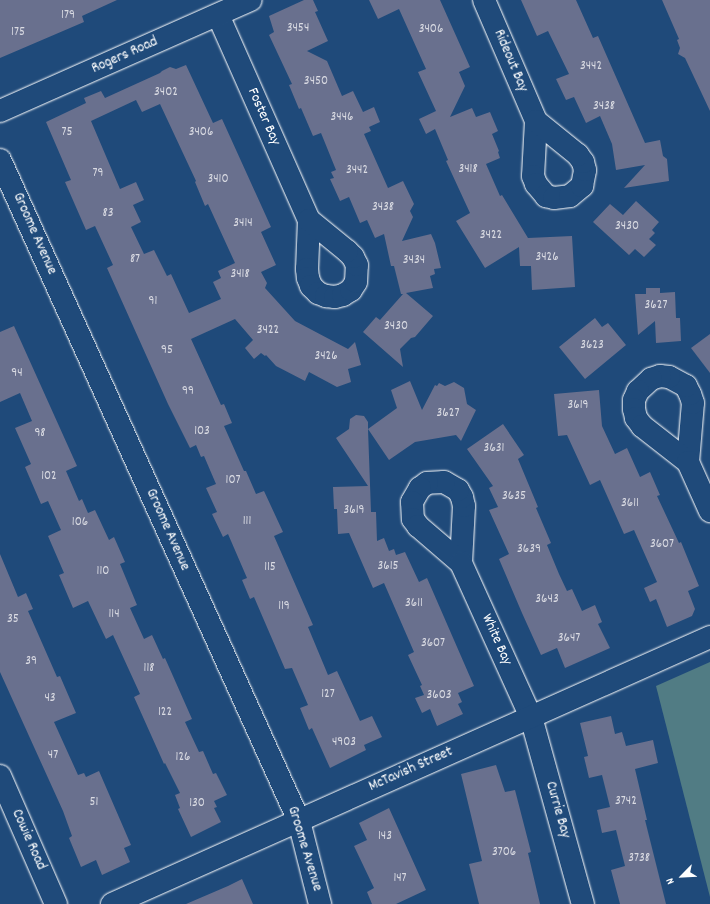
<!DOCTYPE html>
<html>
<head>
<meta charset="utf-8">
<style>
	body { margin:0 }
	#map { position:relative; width:710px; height:904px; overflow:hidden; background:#1f4a7a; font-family:Dekko,sans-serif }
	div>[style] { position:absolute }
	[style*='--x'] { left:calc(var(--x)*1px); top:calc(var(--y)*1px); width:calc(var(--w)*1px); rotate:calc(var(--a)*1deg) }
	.green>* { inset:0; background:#517c84 }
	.building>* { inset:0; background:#69708e }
	.roads { filter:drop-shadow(0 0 1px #fff) drop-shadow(0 0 1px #fff) }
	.minor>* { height:22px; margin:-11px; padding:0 11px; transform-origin:11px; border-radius:11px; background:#1f4a7a }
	span { translate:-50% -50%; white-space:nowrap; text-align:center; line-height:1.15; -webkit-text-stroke:3.5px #1f4a7a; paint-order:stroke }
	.number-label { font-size:13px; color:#dadbe3 }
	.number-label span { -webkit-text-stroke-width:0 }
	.street-label { font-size:15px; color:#fff }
	.north { position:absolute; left:662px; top:856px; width:40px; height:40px; -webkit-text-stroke:3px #1f4a7a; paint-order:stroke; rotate:246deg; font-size:11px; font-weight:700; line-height:16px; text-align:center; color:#fff }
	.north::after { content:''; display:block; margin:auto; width:14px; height:18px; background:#fff; clip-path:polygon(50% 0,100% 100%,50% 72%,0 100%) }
</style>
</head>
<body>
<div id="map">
	<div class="green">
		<div style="clip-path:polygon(710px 662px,710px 897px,656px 686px)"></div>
	</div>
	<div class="building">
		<div style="clip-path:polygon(0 0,117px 0,82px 16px,84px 22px,0 58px)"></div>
		<div style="clip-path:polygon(304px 0,313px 0,318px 11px,315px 12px,328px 41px,307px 51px,327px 61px,342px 96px,353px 91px,363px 112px,374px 107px,380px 122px,369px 127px,371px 131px,364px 134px,388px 188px,403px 181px,414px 204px,410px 211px,413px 217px,402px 241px,431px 234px,435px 243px,441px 268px,434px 269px,435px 274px,430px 276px,433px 288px,406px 293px,433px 316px,415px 337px,411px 338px,400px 349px,403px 367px,363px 332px,376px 317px,380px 320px,403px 294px,401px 294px,394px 266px,391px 266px,384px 234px,375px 238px,367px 220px,360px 223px,349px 197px,340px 201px,330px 179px,334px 178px,331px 172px,336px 170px,321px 133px,313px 136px,301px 108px,299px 109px,289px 85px,292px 84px,269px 35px,274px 32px,269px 16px)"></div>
		<div style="clip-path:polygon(369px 0,440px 0,470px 67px,459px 72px,465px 86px,450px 117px,472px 108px,476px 117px,490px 112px,498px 131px,492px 134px,499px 151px,498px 152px,500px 158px,486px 164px,500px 196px,502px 195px,528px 238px,572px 236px,575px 287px,532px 290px,531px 266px,520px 266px,519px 247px,485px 268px,456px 221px,470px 213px,446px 161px,448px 160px,435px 129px,426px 134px,419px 119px,436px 111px,418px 72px,426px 69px,399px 9px,378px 19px)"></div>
		<div style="clip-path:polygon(521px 0,576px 0,593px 38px,598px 36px,645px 143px,660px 140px,663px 156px,667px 159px,669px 181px,624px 188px,645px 165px,616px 170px,612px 144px,600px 116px,586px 123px,574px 97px,566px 100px,556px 79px,569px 74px,548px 31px,537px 36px)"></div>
		<div style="clip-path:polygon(662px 0,710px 0,710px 111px,685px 58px,678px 54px,680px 48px,677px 40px,679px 39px)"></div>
		<div style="clip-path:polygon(evenodd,186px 65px,213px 123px,222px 119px,271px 227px,261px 232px,276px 265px,261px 272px,267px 283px,265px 288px,295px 321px,348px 349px,355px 342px,361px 365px,348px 369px,351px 382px,337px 387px,309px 372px,305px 381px,276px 366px,266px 355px,265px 356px,261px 353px,254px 359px,245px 348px,253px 340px,235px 319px,191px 339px,221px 405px,224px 404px,232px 423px,224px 426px,244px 471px,246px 471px,256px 494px,264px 491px,283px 532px,274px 536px,313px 625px,308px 627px,328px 675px,337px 671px,360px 721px,372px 716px,382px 737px,364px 745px,366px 750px,330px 768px,312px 728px,309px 730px,300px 708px,308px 705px,292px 668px,285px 669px,254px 597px,250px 599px,242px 580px,247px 578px,228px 534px,223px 537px,212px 514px,217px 512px,206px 488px,216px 484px,204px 456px,201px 457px,196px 445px,190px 448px,168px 404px,107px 268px,113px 265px,95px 226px,86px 230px,65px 182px,71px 180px,46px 122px,86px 103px,84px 98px,101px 91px,105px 98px,160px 73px,162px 71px,170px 67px,176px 69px,186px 65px,136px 100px,142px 112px,160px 104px,196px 181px,195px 182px,205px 206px,208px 204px,235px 263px,218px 271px,221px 278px,213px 282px,221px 299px,189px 313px,171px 274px,167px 276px,154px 250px,144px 254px,131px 227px,141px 222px,133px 205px,144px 200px,136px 182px,120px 189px,91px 121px,136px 100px)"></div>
		<div style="clip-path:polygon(636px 201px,659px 222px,652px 230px,655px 233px,649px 239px,656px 245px,644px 257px,635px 249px,629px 255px,593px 222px,610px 204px,623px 215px)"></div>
		<div style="clip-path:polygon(646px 288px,660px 288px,660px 293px,675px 292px,676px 318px,680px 318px,681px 341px,656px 343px,655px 321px,638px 335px,635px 294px,646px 294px)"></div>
		<div style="clip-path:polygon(595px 318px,602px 327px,608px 323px,626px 345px,585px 379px,559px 347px)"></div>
		<div style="clip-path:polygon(14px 326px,77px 466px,66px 471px,79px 501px,82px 499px,88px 513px,95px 510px,109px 540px,114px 537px,125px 562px,120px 564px,137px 605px,130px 608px,144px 639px,152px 635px,163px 659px,165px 658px,192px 719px,185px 722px,199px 752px,203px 751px,213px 774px,216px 773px,227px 795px,214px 801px,217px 807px,214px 808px,221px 822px,191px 837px,178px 809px,180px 808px,175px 795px,180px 793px,165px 763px,164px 764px,134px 697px,140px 694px,113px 635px,106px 639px,88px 601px,73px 608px,59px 575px,64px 573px,48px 536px,61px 530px,48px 501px,41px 504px,25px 467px,31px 464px,15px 428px,32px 421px,20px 393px,0 402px,0 332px)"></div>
		<div style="clip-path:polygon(710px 334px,710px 373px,691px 348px)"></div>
		<div style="clip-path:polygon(410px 381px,422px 410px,435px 385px,437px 386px,439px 383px,445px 386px,454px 382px,464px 388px,467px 404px,476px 410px,461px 441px,456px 435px,415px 442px,389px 460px,368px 429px,371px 512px,376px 512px,377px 541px,384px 538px,389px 551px,394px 549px,396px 555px,405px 552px,419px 582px,427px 578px,474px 686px,458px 693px,462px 702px,458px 704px,463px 714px,437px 726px,430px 709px,422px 713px,415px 698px,424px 695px,420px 686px,422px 685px,408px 655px,414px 652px,384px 583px,373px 588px,349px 533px,338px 534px,337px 509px,334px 509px,333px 487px,368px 486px,336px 438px,349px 429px,350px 419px,356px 415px,364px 416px,368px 422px,368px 429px,397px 408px,391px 390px)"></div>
		<div style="clip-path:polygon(599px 390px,602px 426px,615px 454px,627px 448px,640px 477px,650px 472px,660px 495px,657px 496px,679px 543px,681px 542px,699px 586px,688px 591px,695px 609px,692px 616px,667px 627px,656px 599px,650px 602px,644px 588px,657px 582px,634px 530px,624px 534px,600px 480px,590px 485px,567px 435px,558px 436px,554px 394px)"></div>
		<div style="clip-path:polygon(503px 424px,524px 455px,518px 459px,538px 507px,536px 508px,551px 543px,547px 545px,559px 574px,567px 591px,572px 589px,582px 611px,595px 605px,602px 622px,598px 624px,610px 648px,565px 668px,557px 648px,541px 655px,522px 613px,499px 559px,509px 554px,489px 510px,498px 507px,489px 488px,493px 486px,467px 449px)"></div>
		<div style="clip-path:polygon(0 554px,18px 597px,26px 593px,33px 609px,28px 611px,57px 677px,60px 676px,76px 713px,54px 722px,78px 775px,84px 773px,86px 777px,99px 771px,131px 845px,124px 848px,130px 862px,102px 875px,96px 860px,81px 867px,69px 838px,72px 836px,63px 811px,0 672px)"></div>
		<div style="clip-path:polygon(611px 716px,615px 734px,622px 732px,626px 746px,653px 740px,658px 763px,635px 769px,647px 820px,645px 820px,666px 904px,620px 904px,611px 870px,625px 866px,616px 830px,602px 833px,597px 810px,610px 807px,602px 775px,589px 778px,584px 757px,588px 756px,580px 723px)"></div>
		<div style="clip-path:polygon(496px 765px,505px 792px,515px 790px,531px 852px,528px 853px,540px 904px,479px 904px,469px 864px,482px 861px,461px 774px)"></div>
		<div style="clip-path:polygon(389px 808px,426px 890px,396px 904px,372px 904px,367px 892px,374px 888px,354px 846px,367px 840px,359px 823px)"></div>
		<div style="clip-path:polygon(242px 879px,253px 904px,186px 904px,228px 886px)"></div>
	</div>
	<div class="roads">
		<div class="minor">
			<div style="--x:484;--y:0;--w:132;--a:66.7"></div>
			<div style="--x:536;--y:121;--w:55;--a:93.1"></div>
			<div style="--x:533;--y:176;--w:9;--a:69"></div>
			<div style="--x:536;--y:184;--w:16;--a:50"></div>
			<div style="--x:546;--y:196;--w:8;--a:14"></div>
			<div style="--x:554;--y:198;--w:16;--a:-7"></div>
			<div style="--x:570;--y:196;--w:16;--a:-40"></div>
			<div style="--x:582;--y:186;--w:16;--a:-79"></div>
			<div style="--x:585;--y:170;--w:8;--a:-104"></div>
			<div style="--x:583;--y:162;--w:9;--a:-126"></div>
			<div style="--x:578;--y:155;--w:54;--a:-141"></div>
			<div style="--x:218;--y:15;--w:224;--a:66.1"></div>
			<div style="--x:309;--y:220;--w:49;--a:92.3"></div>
			<div style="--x:307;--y:269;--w:9;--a:84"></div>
			<div style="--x:308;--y:278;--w:9;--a:69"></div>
			<div style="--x:311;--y:286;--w:10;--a:45"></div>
			<div style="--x:318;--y:293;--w:9;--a:21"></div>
			<div style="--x:326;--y:296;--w:9;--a:6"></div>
			<div style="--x:335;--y:297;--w:8;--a:-14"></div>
			<div style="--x:343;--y:295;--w:9;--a:-32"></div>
			<div style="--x:351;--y:290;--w:9;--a:-58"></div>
			<div style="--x:356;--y:282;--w:17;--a:-87"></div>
			<div style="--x:357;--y:265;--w:9;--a:-117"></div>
			<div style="--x:353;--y:257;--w:8;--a:-135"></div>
			<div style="--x:347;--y:251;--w:49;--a:-140.8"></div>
			<div style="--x:0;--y:111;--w:274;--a:-23.9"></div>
			<div style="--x:0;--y:160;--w:725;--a:65.66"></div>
			<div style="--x:299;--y:821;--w:86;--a:75.8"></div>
			<div style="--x:688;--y:462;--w:59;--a:-85.2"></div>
			<div style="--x:693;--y:403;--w:9;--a:-108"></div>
			<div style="--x:690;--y:394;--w:9;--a:-117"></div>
			<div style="--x:686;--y:386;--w:19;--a:-152"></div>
			<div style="--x:669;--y:377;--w:9;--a:-174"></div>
			<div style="--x:660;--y:376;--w:9;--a:162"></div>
			<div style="--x:651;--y:379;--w:18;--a:137"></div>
			<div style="--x:638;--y:391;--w:10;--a:114"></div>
			<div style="--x:634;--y:400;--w:9;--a:90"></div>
			<div style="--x:634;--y:409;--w:9;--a:77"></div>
			<div style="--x:636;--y:418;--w:10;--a:53"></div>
			<div style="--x:642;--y:426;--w:58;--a:38"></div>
			<div style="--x:688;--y:462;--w:54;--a:65.8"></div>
			<div style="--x:461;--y:563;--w:57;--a:-87"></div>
			<div style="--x:464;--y:506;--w:9;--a:-103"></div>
			<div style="--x:462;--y:497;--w:8;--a:-120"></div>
			<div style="--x:458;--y:490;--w:16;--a:-150"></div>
			<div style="--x:444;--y:482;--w:17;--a:177"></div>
			<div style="--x:427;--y:483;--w:9;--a:144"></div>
			<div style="--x:420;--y:488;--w:16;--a:120"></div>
			<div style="--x:412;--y:502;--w:17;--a:87"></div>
			<div style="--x:413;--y:519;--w:9;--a:54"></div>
			<div style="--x:418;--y:526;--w:57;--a:40.7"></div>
			<div style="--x:461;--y:563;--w:169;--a:65.6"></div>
			<div style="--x:531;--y:717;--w:194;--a:74.5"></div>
			<div style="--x:0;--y:776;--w:140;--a:66.4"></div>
			<div style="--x:112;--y:904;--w:655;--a:-24.06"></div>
		</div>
	</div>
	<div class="number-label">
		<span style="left:68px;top:16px">179</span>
		<span style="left:298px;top:29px">3454</span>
		<span style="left:431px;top:30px">3406</span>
		<span style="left:18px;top:33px">175</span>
		<span style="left:591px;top:67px">3442</span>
		<span style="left:316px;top:82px">3450</span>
		<span style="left:166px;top:93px">3402</span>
		<span style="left:604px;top:107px">3438</span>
		<span style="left:342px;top:118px">3446</span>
		<span style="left:67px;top:133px">75</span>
		<span style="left:201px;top:133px">3406</span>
		<span style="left:468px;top:170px">3418</span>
		<span style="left:357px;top:171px">3442</span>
		<span style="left:98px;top:174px">79</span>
		<span style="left:218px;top:180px">3410</span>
		<span style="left:383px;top:208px">3438</span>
		<span style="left:108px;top:214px">83</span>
		<span style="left:243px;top:224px">3414</span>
		<span style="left:627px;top:227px">3430</span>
		<span style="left:491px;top:236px">3422</span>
		<span style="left:547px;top:258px">3426</span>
		<span style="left:135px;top:260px">87</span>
		<span style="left:414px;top:261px">3434</span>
		<span style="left:240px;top:275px">3418</span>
		<span style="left:153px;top:302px">91</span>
		<span style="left:656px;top:306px">3627</span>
		<span style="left:396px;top:327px">3430</span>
		<span style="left:268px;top:331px">3422</span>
		<span style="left:592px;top:346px">3623</span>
		<span style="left:167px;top:351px">95</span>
		<span style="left:326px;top:357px">3426</span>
		<span style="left:17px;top:374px">94</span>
		<span style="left:188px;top:392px">99</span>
		<span style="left:578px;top:406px">3619</span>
		<span style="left:448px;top:414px">3627</span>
		<span style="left:202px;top:432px">103</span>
		<span style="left:40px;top:434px">98</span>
		<span style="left:494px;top:449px">3631</span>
		<span style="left:49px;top:477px">102</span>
		<span style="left:233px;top:481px">107</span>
		<span style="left:514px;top:497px">3635</span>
		<span style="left:630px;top:504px">3611</span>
		<span style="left:354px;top:511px">3619</span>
		<span style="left:247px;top:522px">111</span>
		<span style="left:80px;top:523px">106</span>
		<span style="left:662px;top:545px">3607</span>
		<span style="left:529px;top:550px">3639</span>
		<span style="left:388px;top:567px">3615</span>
		<span style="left:270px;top:568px">115</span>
		<span style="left:103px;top:572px">110</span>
		<span style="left:547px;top:600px">3643</span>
		<span style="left:414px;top:604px">3611</span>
		<span style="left:284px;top:607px">119</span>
		<span style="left:114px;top:615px">114</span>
		<span style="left:13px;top:620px">35</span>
		<span style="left:569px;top:639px">3647</span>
		<span style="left:433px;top:644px">3607</span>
		<span style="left:31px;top:662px">39</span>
		<span style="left:149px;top:669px">118</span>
		<span style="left:328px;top:695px">127</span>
		<span style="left:439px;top:696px">3603</span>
		<span style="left:50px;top:699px">43</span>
		<span style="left:165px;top:713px">122</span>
		<span style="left:344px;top:743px">4903</span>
		<span style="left:53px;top:756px">47</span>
		<span style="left:183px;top:758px">126</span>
		<span style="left:626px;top:802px">3742</span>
		<span style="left:94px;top:803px">51</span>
		<span style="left:197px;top:804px">130</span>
		<span style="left:385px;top:837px">143</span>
		<span style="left:504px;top:853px">3706</span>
		<span style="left:639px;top:859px">3738</span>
		<span style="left:400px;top:879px">147</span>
	</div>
	<div class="street-label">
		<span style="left:125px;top:56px;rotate:-24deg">Rogers Road</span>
		<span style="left:510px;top:61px;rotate:67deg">Rideout Bay</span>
		<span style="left:263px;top:117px;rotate:66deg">Foster Bay</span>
		<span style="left:34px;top:234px;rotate:66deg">Groome Avenue</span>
		<span style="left:167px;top:530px;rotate:66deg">Groome Avenue</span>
		<span style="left:496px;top:640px;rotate:66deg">White Bay</span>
		<span style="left:411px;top:770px;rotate:-24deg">McTavish Street</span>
		<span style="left:557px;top:810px;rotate:74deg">Currie Bay</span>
		<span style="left:28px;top:840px;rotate:66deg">Cowie Road</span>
		<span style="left:304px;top:849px;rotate:73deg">Groome Avenue</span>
	</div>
	<div class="north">N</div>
</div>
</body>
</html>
